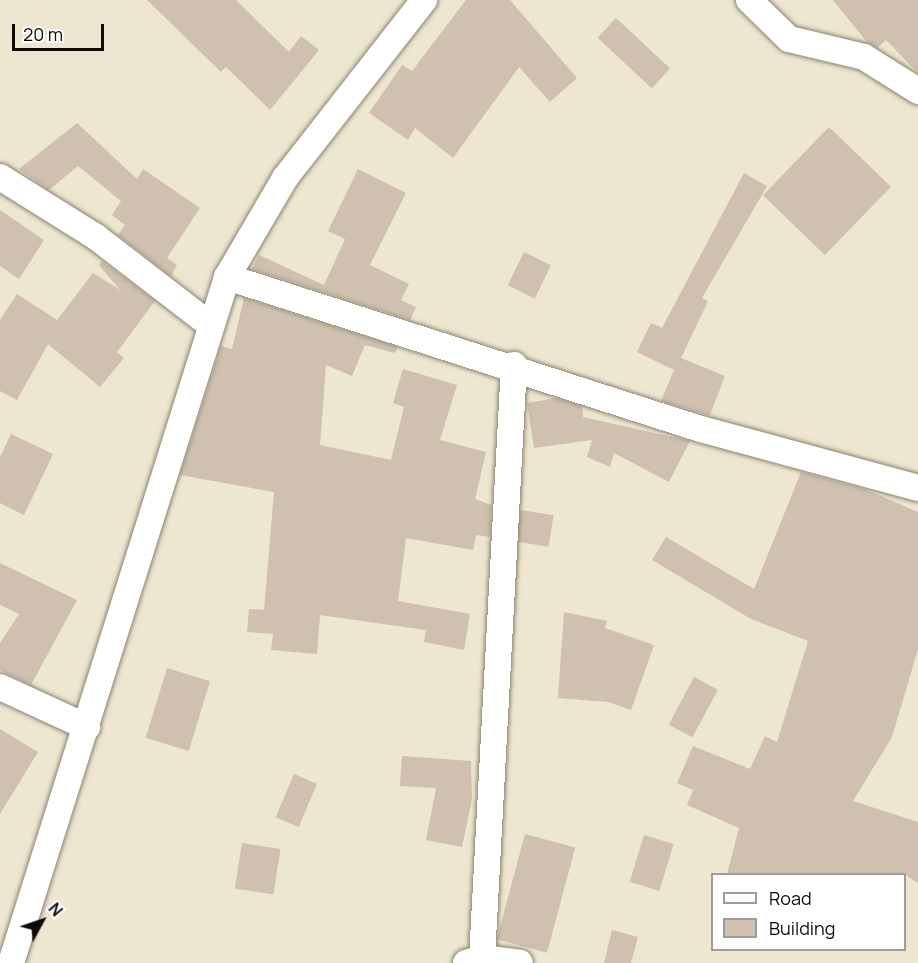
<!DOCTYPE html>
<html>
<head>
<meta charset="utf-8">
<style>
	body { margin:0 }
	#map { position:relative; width:918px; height:963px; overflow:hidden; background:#ede6d0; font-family:Manrope,sans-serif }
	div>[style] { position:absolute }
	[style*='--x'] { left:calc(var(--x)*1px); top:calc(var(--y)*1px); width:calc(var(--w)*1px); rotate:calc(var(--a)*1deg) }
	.building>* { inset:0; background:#cfc0af; transform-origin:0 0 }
	.roads { filter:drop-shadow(0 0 2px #8a8370) drop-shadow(0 0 2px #8a8370) }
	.minor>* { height:26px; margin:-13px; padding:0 13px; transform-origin:13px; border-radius:13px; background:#fff }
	span { translate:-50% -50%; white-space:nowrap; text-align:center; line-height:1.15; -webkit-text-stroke:6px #fff; paint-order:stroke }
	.legend { position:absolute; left:711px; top:873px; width:195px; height:78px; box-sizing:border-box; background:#fff; border:2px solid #9e9d9b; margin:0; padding:8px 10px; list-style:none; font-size:18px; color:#0d0b05 }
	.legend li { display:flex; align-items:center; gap:12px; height:30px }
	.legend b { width:30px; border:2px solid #9e9d9b }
	.north { position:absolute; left:12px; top:891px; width:60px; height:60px; -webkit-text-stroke:4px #fff; paint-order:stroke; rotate:50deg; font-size:16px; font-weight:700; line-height:24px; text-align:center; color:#0d0b05 }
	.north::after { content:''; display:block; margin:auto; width:21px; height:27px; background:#0d0b05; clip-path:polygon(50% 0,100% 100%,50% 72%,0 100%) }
	.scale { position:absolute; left:12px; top:24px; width:92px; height:27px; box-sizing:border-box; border:3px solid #0d0b05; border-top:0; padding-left:8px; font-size:18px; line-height:21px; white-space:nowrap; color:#0d0b05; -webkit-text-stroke:4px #fff; paint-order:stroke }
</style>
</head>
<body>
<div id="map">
	<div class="building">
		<div style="clip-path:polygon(147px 0,236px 0,289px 52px,301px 36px,319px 50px,270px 110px,226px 67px,221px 72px)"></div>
		<div style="clip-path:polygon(466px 0,510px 0,577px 78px,550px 102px,519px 67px,453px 158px,415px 128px,408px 140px,369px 113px,402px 65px,412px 71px)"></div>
		<div style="clip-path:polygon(833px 0,918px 0,918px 73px,886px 40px,877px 48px,867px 42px)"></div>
		<div style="left:616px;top:18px;width:74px;height:27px;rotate:43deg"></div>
		<div style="clip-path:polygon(77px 123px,137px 179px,143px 169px,200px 208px,167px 258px,177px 265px,171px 276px,118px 235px,125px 225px,112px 215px,121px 201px,78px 166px,49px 190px,19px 169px)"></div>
		<div style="left:829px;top:127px;width:86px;height:95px;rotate:44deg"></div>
		<div style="clip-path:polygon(358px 169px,406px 193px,370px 265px,409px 284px,401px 300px,416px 307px,410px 320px,252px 269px,259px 255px,324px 285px,345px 239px,328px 231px)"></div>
		<div style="clip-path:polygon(744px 173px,767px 186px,702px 298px,708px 301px,681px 358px,725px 376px,710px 415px,704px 414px,661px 401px,674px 370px,637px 352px,651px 323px,662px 328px)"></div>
		<div style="clip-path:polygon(0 210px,44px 240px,19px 279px,0 266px)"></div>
		<div style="left:524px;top:252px;width:30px;height:37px;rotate:26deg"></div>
		<div style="clip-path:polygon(102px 261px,155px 301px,117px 352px,124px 358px,100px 387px,48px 344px,17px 400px,0 391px,0 320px,17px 294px,57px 320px,93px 273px,120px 290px,99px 265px)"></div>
		<div style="clip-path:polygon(244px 298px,398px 347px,395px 353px,365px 345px,352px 376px,326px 365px,320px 445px,391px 460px,404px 407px,393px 403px,403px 369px,457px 385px,440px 440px,486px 452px,475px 499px,491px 505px,490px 537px,476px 535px,473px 550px,406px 538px,398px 601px,470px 614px,464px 650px,424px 642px,426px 630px,320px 615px,317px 654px,271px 650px,273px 634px,247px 632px,249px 609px,264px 610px,274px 492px,180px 475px,221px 346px,232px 349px)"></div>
		<div style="clip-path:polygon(556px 398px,582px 406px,583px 417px,690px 441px,669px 482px,614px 453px,610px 467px,587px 457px,592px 440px,534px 448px,527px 403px)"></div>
		<div style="clip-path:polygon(11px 434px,53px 454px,24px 515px,0 503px,0 457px)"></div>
		<div style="clip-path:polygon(801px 472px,867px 490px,918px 512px,918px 649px,892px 737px,853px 801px,918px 822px,918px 883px,904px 874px,727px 874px,739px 828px,687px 805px,693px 790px,677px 783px,693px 746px,750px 769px,765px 736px,777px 742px,808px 641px,751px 619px,652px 560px,666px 537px,754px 589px)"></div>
		<div style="left:521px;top:510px;width:33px;height:32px;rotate:9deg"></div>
		<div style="clip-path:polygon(0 563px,77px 600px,31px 685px,0 670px,0 643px,19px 614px,0 605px)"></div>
		<div style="clip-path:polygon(564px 612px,607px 621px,605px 628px,654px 645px,631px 710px,608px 702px,558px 698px)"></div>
		<div style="left:167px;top:668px;width:45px;height:73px;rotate:17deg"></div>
		<div style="left:694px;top:677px;width:27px;height:54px;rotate:28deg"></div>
		<div style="clip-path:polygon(0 729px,38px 752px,0 814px)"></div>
		<div style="clip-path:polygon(402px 756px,471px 761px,472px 799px,462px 847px,426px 840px,436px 788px,400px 786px)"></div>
		<div style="left:294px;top:774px;width:25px;height:47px;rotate:23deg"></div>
		<div style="left:525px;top:834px;width:52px;height:109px;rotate:15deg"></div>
		<div style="left:644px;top:835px;width:31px;height:49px;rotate:17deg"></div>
		<div style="left:242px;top:843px;width:39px;height:46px;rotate:9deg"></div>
		<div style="clip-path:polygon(612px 930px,638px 937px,631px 963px,604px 963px)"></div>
	</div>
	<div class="roads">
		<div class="minor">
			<div style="--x:749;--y:0;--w:56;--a:44.3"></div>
			<div style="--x:789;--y:39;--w:77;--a:13.5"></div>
			<div style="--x:864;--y:57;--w:64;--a:32.2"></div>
			<div style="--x:0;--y:177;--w:113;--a:32"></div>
			<div style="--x:96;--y:237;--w:143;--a:37.6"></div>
			<div style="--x:227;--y:277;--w:498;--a:17.8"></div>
			<div style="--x:701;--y:429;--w:225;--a:15.2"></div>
			<div style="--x:0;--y:687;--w:96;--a:24.7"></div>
			<div style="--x:482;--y:958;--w:38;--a:7"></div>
			<div style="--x:11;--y:963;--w:719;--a:-72.52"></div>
			<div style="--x:227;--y:277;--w:115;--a:-59.6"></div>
			<div style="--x:285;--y:178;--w:226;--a:-52"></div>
			<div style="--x:466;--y:963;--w:17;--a:-17"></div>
			<div style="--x:482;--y:958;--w:594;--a:-86.91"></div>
		</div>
	</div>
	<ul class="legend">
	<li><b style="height:8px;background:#fff"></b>Road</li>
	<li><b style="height:16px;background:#cfc0af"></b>Building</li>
	</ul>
	<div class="north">N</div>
	<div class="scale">20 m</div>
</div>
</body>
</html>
